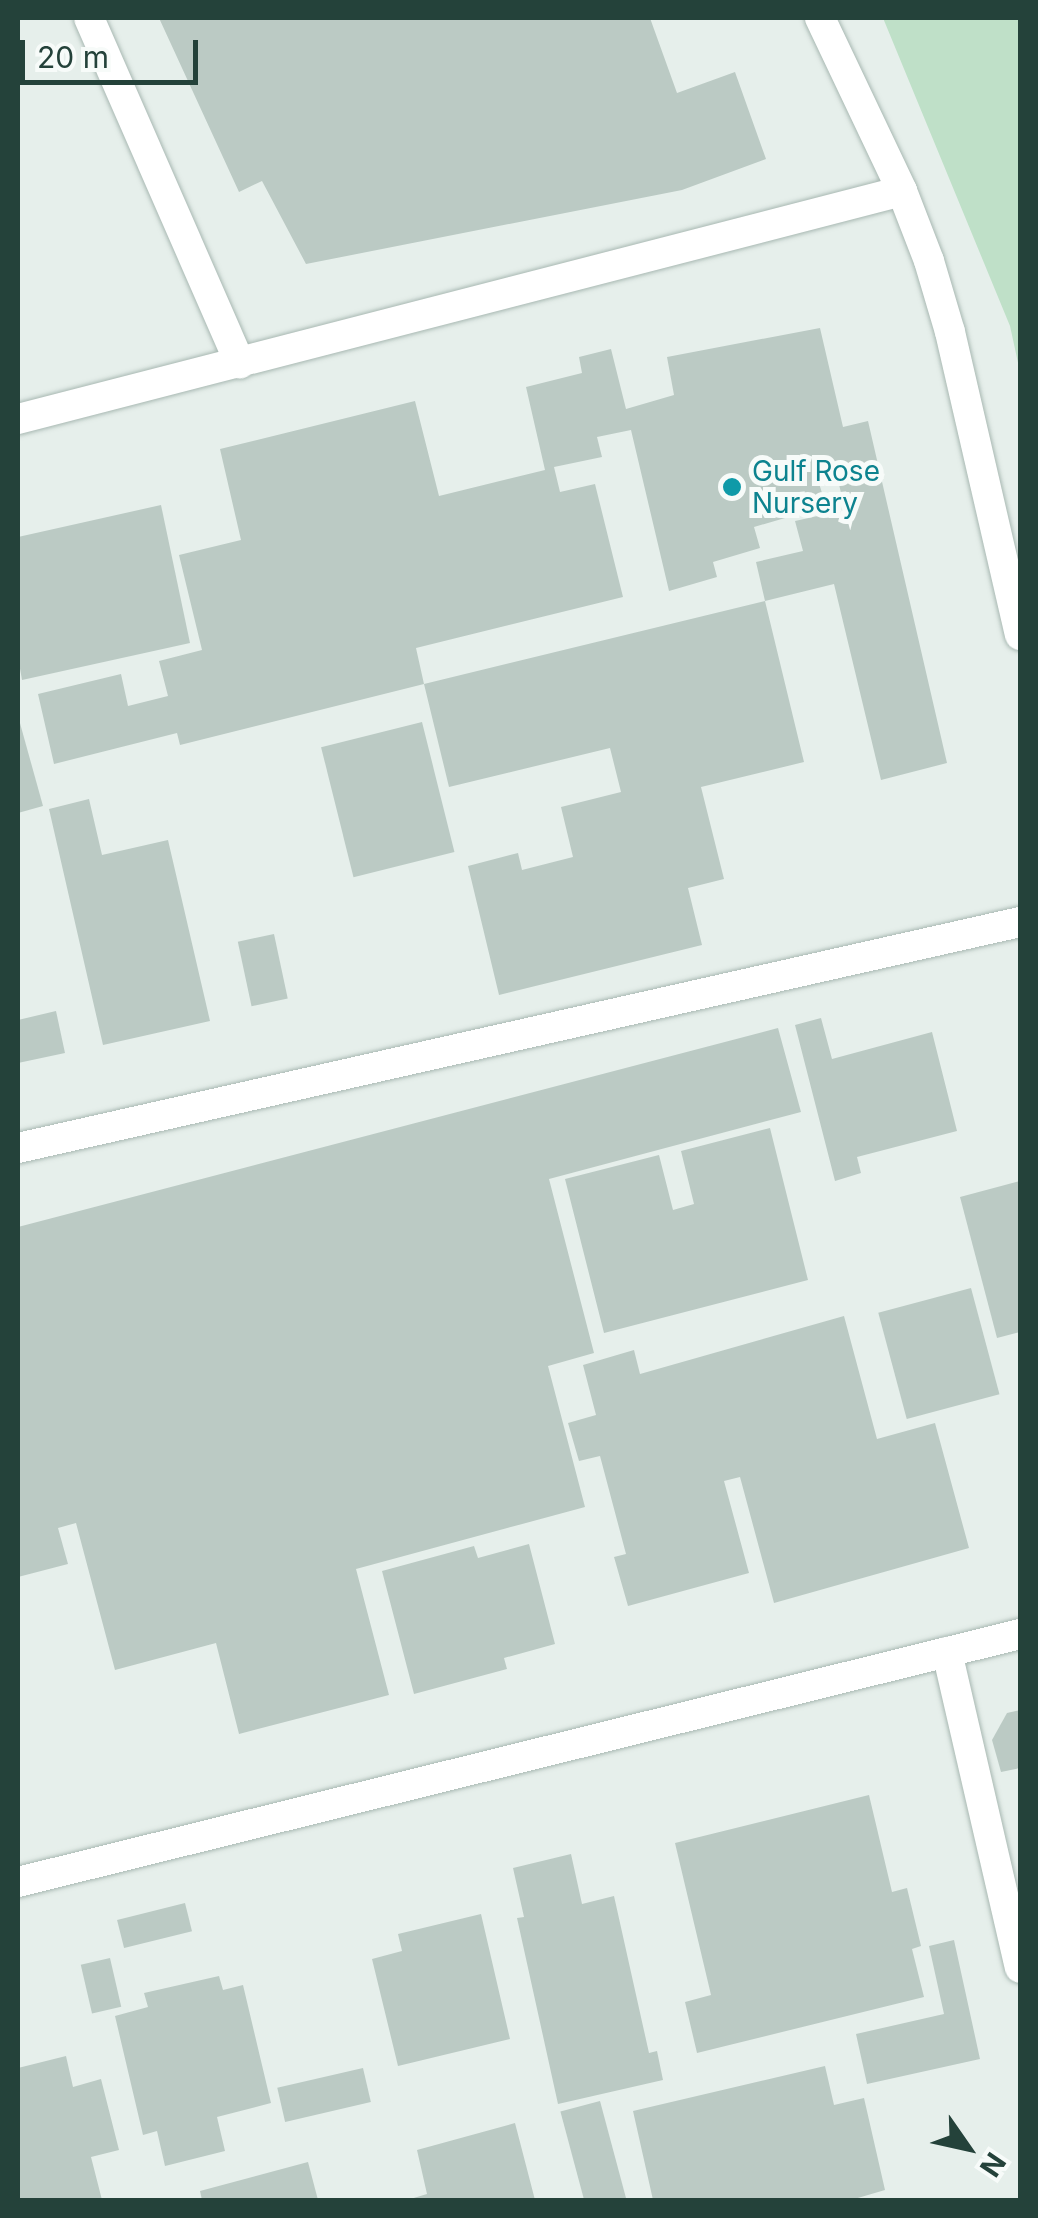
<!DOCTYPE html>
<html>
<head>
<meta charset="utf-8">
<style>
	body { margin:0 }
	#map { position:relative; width:1038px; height:2218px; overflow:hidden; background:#e6efeb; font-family:Inter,sans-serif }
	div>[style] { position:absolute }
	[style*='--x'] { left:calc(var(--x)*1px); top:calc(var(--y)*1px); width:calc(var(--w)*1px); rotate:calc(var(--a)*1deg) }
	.green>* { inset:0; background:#bfe0c8 }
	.building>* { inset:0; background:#bbcac4; transform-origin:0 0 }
	.roads { filter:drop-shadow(0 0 2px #a8b8b2) drop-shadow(0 0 2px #a8b8b2) }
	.street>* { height:30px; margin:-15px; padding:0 15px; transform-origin:15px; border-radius:15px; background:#fff }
	.dots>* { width:28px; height:28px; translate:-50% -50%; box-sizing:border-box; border:5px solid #f7fbf9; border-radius:50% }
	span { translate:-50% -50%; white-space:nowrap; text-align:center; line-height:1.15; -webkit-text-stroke:10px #f7fbf9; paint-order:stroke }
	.culture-label { font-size:28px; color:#0d838f }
	.left { translate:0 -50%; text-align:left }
	.frame { position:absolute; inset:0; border:20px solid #24423a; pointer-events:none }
	.north { position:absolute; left:918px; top:2098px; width:100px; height:100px; -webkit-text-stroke:8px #f7fbf9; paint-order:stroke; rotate:124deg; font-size:28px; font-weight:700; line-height:40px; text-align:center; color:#24423a }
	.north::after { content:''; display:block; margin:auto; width:35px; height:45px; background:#24423a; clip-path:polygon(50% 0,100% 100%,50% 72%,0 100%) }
	.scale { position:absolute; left:20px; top:40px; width:178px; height:45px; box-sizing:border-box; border:5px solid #24423a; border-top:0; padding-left:12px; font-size:30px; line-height:35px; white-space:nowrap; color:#24423a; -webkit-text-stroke:8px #f7fbf9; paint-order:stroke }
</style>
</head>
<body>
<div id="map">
	<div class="green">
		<div style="clip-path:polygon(883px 18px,1020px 18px,1020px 372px,1010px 326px)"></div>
	</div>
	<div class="building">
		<div style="clip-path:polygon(159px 18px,650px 18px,677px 93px,735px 72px,766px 159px,682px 190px,306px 264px,262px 181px,239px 192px)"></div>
		<div style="clip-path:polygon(820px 328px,843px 427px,868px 421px,947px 763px,881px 780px,834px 584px,765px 601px,756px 562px,803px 551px,795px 521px,845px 510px,834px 463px,814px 467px,826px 506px,754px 527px,760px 548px,713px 562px,717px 577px,669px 591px,631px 430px,597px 437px,602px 457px,554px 467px,560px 492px,595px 484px,623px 597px,416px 648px,424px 684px,180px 745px,177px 733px,54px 764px,38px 694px,121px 674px,128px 706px,168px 696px,159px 661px,202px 650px,179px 555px,241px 540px,220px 449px,415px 401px,439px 496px,545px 470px,526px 387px,582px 373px,579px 357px,611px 349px,626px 409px,674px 395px,667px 357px)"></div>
		<div style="clip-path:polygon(161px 505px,190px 643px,22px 680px,18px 657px,18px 537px)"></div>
		<div style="clip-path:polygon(765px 601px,804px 762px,701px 787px,724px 879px,688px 888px,702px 945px,499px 995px,468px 866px,518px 853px,522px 870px,573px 857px,561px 807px,621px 792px,610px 748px,449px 787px,424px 684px)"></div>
		<div style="clip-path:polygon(18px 716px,43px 806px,18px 813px)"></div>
		<div style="left:422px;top:722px;width:134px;height:104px;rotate:76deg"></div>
		<div style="clip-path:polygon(89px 799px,102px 855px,168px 840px,210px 1021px,103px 1045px,49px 809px)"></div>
		<div style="left:274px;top:934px;width:66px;height:37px;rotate:78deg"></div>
		<div style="clip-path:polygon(56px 1011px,65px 1053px,18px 1063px,18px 1020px)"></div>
		<div style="clip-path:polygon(821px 1018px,832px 1059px,932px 1032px,957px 1131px,857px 1157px,861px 1173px,835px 1181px,795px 1025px)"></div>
		<div style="clip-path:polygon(778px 1028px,801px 1112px,549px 1179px,594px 1353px,548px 1366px,585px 1507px,356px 1569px,389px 1695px,239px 1734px,216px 1643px,115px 1670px,76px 1523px,58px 1528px,68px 1564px,18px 1577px,18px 1227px)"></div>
		<div style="clip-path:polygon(770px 1128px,808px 1280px,604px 1333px,565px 1179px,659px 1155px,673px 1210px,694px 1204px,681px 1151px)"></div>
		<div style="clip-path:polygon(1020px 1181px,1020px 1332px,997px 1338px,960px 1197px)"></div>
		<div style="left:971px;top:1288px;width:110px;height:96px;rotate:75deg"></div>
		<div style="clip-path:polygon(844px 1316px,877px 1439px,935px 1423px,969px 1548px,774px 1603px,740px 1477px,724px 1481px,749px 1573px,628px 1606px,614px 1557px,626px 1554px,600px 1456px,579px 1461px,568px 1423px,596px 1415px,583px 1365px,634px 1350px,640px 1374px)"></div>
		<div style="clip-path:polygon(529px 1544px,555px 1644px,504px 1658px,507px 1669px,414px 1694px,382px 1571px,474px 1546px,478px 1558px)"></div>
		<div style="clip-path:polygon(1020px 1710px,1020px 1768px,1001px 1772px,992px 1740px,1007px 1713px)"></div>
		<div style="clip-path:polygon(869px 1795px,892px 1892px,907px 1888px,921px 1946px,912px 1949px,924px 1997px,697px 2053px,685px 2002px,711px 1995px,675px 1843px)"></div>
		<div style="clip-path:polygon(571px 1854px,582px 1904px,614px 1896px,649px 2053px,657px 2051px,663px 2080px,558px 2104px,517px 1918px,524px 1917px,513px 1868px)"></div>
		<div style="left:185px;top:1903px;width:29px;height:70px;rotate:76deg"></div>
		<div style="clip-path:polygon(481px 1914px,510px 2039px,398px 2066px,372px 1959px,402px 1951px,398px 1934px)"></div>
		<div style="clip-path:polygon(954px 1940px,980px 2059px,867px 2084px,856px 2034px,944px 2014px,929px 1946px)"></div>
		<div style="left:110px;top:1958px;width:50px;height:30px;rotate:77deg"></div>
		<div style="clip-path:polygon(219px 1976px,223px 1990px,243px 1985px,271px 2103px,217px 2117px,225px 2151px,165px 2166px,157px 2131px,143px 2135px,115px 2016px,148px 2007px,144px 1993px)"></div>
		<div style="clip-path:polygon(66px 2056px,73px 2087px,101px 2079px,119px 2150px,91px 2157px,102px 2200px,18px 2200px,18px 2068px)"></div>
		<div style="clip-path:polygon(825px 2066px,834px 2105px,864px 2098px,885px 2190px,851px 2200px,653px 2200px,633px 2111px)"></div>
		<div style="left:363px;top:2068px;width:35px;height:88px;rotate:77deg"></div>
		<div style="left:600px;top:2101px;width:103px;height:41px;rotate:75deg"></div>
		<div style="clip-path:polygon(515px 2123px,535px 2200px,407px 2200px,427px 2194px,417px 2150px)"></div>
		<div style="clip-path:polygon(308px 2162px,318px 2200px,202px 2200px,200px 2191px)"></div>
	</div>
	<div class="roads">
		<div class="street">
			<div style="--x:89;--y:18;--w:377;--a:66.4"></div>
			<div style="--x:820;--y:18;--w:191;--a:64.6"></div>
			<div style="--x:902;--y:191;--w:75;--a:68.9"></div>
			<div style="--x:929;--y:261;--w:74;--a:73.5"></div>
			<div style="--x:950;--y:332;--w:311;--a:77"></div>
			<div style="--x:18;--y:419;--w:913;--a:-14.46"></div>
			<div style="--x:18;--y:1148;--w:1027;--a:-12.71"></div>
			<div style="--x:947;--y:1652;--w:324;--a:77"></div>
			<div style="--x:18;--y:1882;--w:1032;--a:-13.9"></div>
		</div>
	</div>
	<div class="dots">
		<div style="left:732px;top:487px;background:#0f9aa8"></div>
	</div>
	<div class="culture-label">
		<span class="left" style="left:752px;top:487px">Gulf Rose<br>Nursery</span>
	</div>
	<div class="frame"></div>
	<div class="north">N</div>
	<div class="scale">20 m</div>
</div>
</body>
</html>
